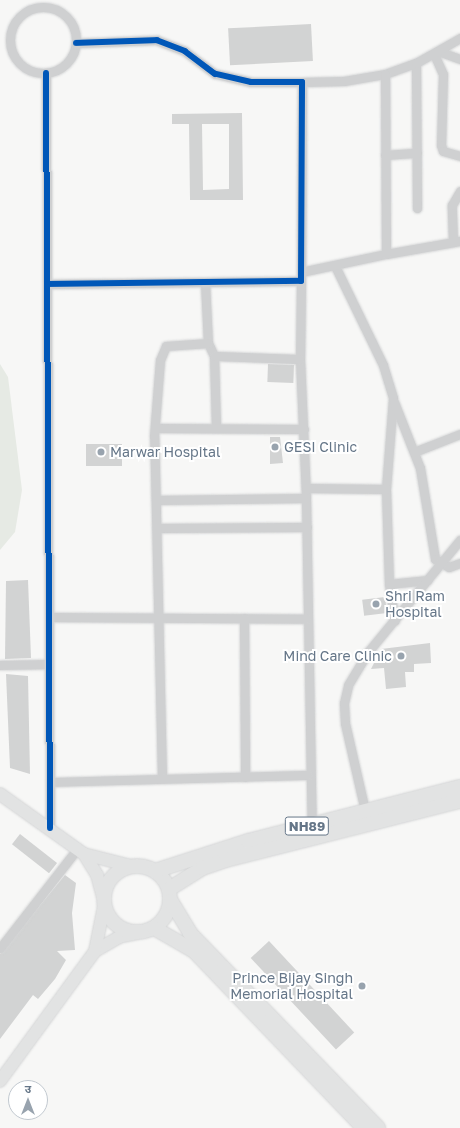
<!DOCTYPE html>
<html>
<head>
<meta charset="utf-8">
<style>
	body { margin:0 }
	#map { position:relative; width:460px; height:1128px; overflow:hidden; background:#f7f7f6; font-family:"Golos Text","Noto Sans Devanagari",sans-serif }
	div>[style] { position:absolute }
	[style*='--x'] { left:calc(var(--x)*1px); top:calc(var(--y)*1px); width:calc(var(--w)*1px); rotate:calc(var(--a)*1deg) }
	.green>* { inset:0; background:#e6eae4 }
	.building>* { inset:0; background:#d2d3d3; transform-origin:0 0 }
	.roads { filter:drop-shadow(0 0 1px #d4d5d6) drop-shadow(0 0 1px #d4d5d6) }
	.street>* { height:9px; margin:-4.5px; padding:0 4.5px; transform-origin:4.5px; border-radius:4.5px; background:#cfd0d1 }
	.street>.ring { margin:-4.5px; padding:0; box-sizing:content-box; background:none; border:9px solid #cfd0d1; border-radius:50% }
	.secondary>* { height:12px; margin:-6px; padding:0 6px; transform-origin:6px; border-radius:6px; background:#e2e3e3 }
	.primary>* { height:14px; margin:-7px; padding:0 7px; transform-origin:7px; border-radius:7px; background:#e2e3e3 }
	.primary>.ring { margin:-7px; padding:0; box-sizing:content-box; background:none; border:14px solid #e2e3e3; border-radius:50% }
	.cycleway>* { height:6px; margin:-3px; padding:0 3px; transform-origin:3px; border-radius:3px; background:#0057b8 }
	.dots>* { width:11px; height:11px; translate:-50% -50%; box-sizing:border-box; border:2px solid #fff; border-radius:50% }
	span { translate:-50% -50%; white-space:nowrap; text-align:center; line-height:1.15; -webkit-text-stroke:4px #fff; paint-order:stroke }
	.shield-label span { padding:1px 3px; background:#fff; border:1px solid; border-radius:3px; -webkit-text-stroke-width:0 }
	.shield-label { font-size:13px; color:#657688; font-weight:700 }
	.poi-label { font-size:14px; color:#657688 }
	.left { translate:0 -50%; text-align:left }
	.right { translate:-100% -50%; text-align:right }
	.north { position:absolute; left:8px; top:1080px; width:40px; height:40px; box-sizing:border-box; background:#fff; border:1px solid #c1c8cf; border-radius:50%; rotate:0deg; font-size:11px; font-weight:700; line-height:16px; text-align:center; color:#657688 }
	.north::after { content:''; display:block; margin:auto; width:14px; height:18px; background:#98a3ae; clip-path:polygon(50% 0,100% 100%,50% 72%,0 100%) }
</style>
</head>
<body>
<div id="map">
	<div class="green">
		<div style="clip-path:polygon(0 364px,8px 377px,22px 490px,15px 532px,0 550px)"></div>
	</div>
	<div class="building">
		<div style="left:311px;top:24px;width:37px;height:83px;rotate:87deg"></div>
		<div style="clip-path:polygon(evenodd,242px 113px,243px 200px,190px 200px,189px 124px,172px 124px,172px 114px,242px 113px,202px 124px,229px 124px,229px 189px,203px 190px,202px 124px)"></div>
		<div style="left:268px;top:364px;width:26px;height:18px;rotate:2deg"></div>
		<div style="clip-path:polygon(270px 437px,280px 437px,283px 463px,270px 464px)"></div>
		<div style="left:86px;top:444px;width:36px;height:22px"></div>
		<div style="clip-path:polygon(28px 580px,31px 658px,5px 659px,6px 581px)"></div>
		<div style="left:385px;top:597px;width:16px;height:23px;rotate:83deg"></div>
		<div style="clip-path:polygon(430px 643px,431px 663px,414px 664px,414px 672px,405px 672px,406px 687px,386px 689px,384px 668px,371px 669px,381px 649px)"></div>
		<div style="clip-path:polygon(6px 674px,28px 676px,30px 774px,10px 768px)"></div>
		<div style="left:20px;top:834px;width:47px;height:13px;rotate:38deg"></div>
		<div style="clip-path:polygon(65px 875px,76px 883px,72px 913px,75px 950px,57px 951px,66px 960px,55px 979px,38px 999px,33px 995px,0 1039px,0 954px)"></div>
		<div style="left:269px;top:941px;width:125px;height:25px;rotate:47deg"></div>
	</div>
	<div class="roads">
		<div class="street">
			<div class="ring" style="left:10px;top:7px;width:57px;height:57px"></div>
			<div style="--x:438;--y:51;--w:23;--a:20"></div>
			<div style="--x:434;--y:54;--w:22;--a:66"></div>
			<div style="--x:443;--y:74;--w:71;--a:91.6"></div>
			<div style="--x:441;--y:145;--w:6;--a:72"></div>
			<div style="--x:443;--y:151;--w:18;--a:16"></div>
			<div style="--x:416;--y:63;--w:145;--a:89.6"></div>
			<div style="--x:46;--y:73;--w:755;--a:89.7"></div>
			<div style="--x:302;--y:82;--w:42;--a:-1.4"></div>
			<div style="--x:344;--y:81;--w:42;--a:-9.7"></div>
			<div style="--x:385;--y:74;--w:33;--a:-20"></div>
			<div style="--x:416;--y:63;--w:51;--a:-29.6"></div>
			<div style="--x:385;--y:155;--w:32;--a:-4"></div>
			<div style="--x:453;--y:242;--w:37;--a:-92"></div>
			<div style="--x:452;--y:205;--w:16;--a:-60"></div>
			<div style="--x:386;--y:254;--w:75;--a:-10"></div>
			<div style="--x:335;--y:266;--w:110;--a:64.1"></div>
			<div style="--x:383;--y:365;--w:34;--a:73"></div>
			<div style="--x:393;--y:398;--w:91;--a:94.4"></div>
			<div style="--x:386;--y:489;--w:95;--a:88.2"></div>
			<div style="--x:389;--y:584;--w:37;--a:81"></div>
			<div style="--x:301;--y:272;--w:87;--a:-12"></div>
			<div style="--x:386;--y:254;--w:180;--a:-90.3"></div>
			<div style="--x:301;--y:281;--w:78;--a:90.7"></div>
			<div style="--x:300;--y:359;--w:139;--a:87.5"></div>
			<div style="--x:306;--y:498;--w:331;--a:89"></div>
			<div style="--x:205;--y:282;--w:61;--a:87.2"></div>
			<div style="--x:208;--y:343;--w:14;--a:65"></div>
			<div style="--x:47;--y:284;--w:254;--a:-0.7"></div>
			<div style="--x:301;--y:281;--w:199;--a:-89.7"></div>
			<div style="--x:302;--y:82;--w:51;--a:180"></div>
			<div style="--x:251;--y:82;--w:37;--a:-167"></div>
			<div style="--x:215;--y:74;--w:38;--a:-143"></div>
			<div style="--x:185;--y:51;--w:30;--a:-159"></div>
			<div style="--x:157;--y:40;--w:81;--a:177.9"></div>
			<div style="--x:394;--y:402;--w:71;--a:68.5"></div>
			<div style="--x:420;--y:468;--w:92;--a:80.6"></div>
			<div style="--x:435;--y:559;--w:16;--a:30"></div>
			<div style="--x:449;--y:567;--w:12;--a:-20"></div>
			<div style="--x:216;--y:427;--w:71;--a:-91.6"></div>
			<div style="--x:214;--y:356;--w:86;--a:2"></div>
			<div style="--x:155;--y:428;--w:149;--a:0.4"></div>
			<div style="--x:414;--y:452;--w:49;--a:-21.4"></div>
			<div style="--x:306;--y:488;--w:80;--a:0.7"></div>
			<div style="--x:156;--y:500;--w:150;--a:-0.8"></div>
			<div style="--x:157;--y:528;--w:150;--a:-0.4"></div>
			<div style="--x:389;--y:584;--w:39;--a:-6"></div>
			<div style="--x:49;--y:617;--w:257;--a:0.4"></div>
			<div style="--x:244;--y:618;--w:159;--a:89.6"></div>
			<div style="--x:0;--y:665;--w:49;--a:-1.2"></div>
			<div style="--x:162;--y:778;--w:342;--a:-91.3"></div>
			<div style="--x:154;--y:436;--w:76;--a:-85.5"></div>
			<div style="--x:160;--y:360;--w:15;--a:-67"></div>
			<div style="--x:166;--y:346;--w:42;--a:-4.1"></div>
			<div style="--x:50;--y:782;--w:258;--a:-1.6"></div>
			<div style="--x:366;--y:815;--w:94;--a:-102.9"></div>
			<div style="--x:345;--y:723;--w:20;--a:-93"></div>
			<div style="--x:344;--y:703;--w:18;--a:-77"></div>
			<div style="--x:348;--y:685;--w:39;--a:-59"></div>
			<div style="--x:368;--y:652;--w:145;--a:-50.6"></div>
			<div style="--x:0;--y:948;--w:125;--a:-52.1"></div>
		</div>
		<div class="secondary">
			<div style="--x:0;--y:794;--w:103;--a:35.5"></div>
			<div style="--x:84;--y:854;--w:25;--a:58"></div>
			<div style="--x:97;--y:875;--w:23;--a:75"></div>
			<div style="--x:84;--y:854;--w:49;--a:14.3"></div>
			<div style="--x:95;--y:951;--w:28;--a:-30"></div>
			<div style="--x:119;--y:937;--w:24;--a:-12"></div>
			<div style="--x:0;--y:1081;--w:161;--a:-53.8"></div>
			<div style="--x:95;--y:951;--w:46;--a:-78.7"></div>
		</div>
		<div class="primary">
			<div class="ring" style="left:104px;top:866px;width:52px;height:52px"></div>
			<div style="--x:155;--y:871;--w:98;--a:-17.9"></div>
			<div style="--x:248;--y:841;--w:219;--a:-14.3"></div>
			<div style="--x:169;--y:889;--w:40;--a:-32"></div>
			<div style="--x:203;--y:868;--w:24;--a:-19"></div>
			<div style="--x:226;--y:860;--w:241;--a:-14.2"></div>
			<div style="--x:171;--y:901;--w:37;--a:59"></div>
			<div style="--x:190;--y:933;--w:271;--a:46"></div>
			<div style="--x:154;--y:928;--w:46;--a:29.9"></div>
			<div style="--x:194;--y:951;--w:245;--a:46.2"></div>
		</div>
	</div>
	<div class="cycleway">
		<div style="--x:46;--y:73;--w:755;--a:89.7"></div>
		<div style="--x:47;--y:284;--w:254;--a:-0.7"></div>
		<div style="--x:301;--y:281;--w:199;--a:-89.7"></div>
		<div style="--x:302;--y:82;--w:51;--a:180"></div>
		<div style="--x:251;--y:82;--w:37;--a:-167"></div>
		<div style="--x:215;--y:74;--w:38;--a:-143"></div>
		<div style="--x:185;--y:51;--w:30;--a:-159"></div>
		<div style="--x:157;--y:40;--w:81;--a:177.9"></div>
	</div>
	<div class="dots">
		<div style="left:275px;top:447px;background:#98a3ae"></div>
		<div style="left:101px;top:452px;background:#98a3ae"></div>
		<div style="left:376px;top:604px;background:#98a3ae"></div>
		<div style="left:401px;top:656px;background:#98a3ae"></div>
		<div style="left:362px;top:986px;background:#98a3ae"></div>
	</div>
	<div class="shield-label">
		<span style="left:307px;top:826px">NH89</span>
	</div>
	<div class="poi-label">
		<span class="left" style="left:284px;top:447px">GESI Clinic</span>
		<span class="left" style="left:110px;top:452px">Marwar Hospital</span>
		<span class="left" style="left:385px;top:604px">Shri Ram<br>Hospital</span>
		<span class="right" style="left:392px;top:656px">Mind Care Clinic</span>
		<span class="right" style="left:353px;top:986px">Prince Bijay Singh<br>Memorial Hospital</span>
	</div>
	<div class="north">उ</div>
</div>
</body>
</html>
